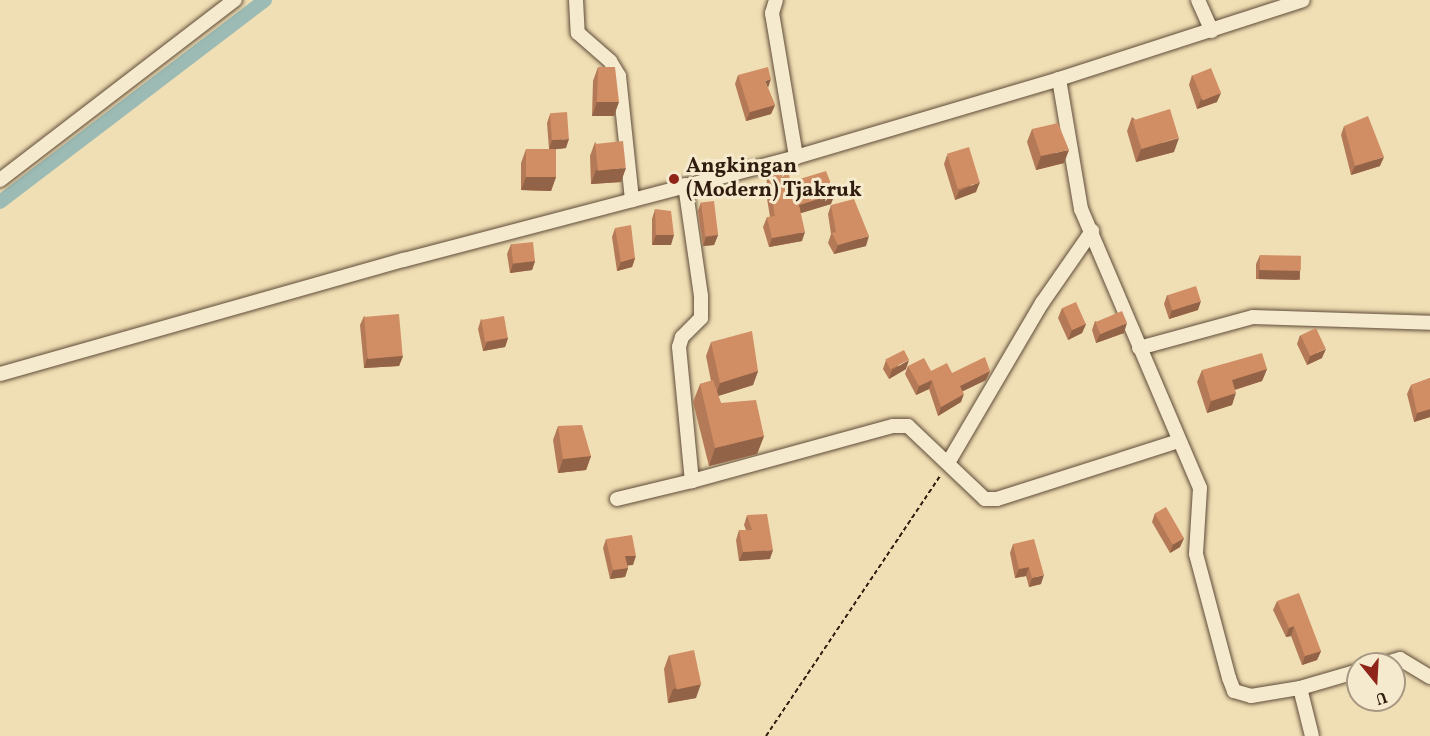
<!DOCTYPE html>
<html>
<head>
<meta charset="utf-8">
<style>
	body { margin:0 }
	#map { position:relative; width:1430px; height:736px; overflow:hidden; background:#f0deb4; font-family:Vollkorn,serif }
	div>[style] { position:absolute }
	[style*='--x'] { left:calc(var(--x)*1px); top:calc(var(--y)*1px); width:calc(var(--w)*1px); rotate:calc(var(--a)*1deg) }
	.canal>* { height:14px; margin:-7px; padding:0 7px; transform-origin:7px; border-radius:7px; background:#9bbbb4 }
	.path>* { height:2px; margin-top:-1px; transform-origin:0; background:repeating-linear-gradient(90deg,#2f1c0f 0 4.5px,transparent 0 7.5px) }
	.roads { filter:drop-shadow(0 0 2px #5f4c38) drop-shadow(0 0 2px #5f4c38) }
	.minor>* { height:14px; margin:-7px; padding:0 7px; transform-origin:7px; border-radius:7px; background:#f5eace }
	.wall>* { inset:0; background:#b47a57 }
	.shaded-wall>* { inset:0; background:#926347; transform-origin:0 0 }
	.building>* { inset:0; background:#d18e65; transform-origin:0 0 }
	.dots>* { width:16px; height:16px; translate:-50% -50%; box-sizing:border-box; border:3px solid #f5eace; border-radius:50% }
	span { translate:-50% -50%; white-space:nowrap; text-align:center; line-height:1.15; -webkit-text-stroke:6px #f5eace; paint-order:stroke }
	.poi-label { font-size:21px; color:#2f1c0f; font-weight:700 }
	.left { translate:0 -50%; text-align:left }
	.north { position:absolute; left:1346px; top:652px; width:60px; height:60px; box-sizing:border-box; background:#f5eace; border:2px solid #a69882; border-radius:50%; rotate:162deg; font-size:16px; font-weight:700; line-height:24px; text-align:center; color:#2f1c0f }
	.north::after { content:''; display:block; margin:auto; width:21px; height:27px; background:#8f2418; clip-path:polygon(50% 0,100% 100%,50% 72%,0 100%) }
</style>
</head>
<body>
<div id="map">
	<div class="canal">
		<div style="--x:0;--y:202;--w:333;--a:-37.3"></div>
	</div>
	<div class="path">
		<div style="--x:766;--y:736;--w:313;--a:-56.2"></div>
	</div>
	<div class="roads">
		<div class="minor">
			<div style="--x:576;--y:0;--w:33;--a:87"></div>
			<div style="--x:578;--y:33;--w:43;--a:41.2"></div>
			<div style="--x:610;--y:61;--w:17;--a:59"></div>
			<div style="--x:619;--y:76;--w:125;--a:84"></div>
			<div style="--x:776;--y:0;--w:14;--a:107"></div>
			<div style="--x:772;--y:13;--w:146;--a:80.5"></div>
			<div style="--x:1198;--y:0;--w:34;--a:66"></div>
			<div style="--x:1059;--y:79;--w:132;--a:80.4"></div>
			<div style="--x:1081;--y:209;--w:303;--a:66.9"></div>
			<div style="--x:1200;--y:488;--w:66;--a:93.5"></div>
			<div style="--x:1196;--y:554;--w:128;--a:75.1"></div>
			<div style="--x:1229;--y:678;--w:14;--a:69"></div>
			<div style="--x:1234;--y:691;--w:18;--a:16"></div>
			<div style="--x:1251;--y:696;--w:50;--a:-9.3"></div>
			<div style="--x:1300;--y:688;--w:49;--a:76"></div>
			<div style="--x:0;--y:180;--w:296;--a:-37.5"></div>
			<div style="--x:685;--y:185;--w:112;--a:81.8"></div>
			<div style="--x:701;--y:296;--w:22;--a:90"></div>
			<div style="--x:701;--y:318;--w:27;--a:135"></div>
			<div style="--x:682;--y:337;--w:10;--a:107"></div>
			<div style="--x:679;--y:347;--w:135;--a:84.5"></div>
			<div style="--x:692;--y:481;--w:208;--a:-15.3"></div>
			<div style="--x:893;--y:426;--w:15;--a:0"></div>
			<div style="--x:908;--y:426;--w:106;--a:43.5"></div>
			<div style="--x:985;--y:499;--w:12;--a:0"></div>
			<div style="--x:997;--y:499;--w:191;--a:-17.7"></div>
			<div style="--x:1139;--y:348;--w:118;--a:-15.2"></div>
			<div style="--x:1253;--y:317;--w:177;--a:1.9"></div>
			<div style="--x:0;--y:374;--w:420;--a:-15.8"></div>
			<div style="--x:404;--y:260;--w:405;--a:-14.7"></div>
			<div style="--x:796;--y:157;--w:274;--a:-16.5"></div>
			<div style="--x:1059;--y:79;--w:256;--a:-17.9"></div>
			<div style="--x:948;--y:463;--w:186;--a:-59.6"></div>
			<div style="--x:1042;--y:303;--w:88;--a:-55.2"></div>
			<div style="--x:617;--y:499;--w:77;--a:-13.5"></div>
			<div style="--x:1383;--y:664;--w:18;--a:-16"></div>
			<div style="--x:1400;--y:659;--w:35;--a:31"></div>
			<div style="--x:1300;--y:688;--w:60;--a:-16.3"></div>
		</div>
	</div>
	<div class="wall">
		<div style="clip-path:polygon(598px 67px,614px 116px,592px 116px,593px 81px)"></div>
		<div style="clip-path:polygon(738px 75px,768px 88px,775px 105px,771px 114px,746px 121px,735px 84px)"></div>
		<div style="clip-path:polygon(1192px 75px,1217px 102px,1197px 109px,1189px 85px)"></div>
		<div style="clip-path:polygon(550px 114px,566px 148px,556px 149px,556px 177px,551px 191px,521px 190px,521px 163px,526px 149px,549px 149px,547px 123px)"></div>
		<div style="clip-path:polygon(1132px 117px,1174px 152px,1136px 162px,1127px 131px)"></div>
		<div style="clip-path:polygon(1344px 126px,1380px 166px,1351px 175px,1341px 135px)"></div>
		<div style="clip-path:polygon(1032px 129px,1064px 163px,1036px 170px,1027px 142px)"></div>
		<div style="clip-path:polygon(595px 142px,621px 182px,591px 184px,590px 156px)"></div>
		<div style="clip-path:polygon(947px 155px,976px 192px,955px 200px,944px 164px)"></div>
		<div style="clip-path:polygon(768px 176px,790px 182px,831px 204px,800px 213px,802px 241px,769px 247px,763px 227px,767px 217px,770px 217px,765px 186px)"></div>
		<div style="clip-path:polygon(701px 202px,718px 235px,714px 245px,703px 246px,698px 211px)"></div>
		<div style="clip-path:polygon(831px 205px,866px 246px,834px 254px,828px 243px,831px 234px,828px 214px)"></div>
		<div style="clip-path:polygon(655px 209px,671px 245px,652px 245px,652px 219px)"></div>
		<div style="clip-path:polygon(615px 228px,635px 258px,632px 267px,617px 271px,612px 237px)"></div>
		<div style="clip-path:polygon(511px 244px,535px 261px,532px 270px,510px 273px,507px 254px)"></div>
		<div style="clip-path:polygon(1260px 255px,1300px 271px,1297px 280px,1256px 279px,1256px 264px)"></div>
		<div style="clip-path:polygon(1167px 295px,1198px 310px,1169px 319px,1164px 304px)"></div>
		<div style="clip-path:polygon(1062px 308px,1086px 324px,1082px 333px,1068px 340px,1058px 318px)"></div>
		<div style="clip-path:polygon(364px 316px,403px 356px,399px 366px,364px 368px,360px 325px)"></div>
		<div style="clip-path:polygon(481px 319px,508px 338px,505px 347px,483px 351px,478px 329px)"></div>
		<div style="clip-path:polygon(1095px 321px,1124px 333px,1096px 343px,1092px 330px)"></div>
		<div style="clip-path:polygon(1300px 335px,1322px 358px,1307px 365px,1297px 344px)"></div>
		<div style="clip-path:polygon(711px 342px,758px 371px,753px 385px,718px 396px,721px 403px,764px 436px,757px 454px,709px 466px,693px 402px,700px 384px,711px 381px,706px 356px)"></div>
		<div style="clip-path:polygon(886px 360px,906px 369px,889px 379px,883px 369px)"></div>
		<div style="clip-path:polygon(908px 366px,931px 371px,952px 373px,990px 371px,986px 380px,963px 391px,961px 402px,938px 416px,929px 389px,916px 395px,905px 374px)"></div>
		<div style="clip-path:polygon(1267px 369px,1262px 381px,1235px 390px,1232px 405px,1207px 413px,1197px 382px,1202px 370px)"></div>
		<div style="clip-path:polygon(1430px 378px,1430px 417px,1414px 422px,1407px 394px,1411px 385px)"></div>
		<div style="clip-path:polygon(558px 426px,591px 456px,586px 470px,558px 473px,553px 440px)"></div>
		<div style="clip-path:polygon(1155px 513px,1184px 538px,1180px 547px,1170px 553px,1152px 522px)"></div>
		<div style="clip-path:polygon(747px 515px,770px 559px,739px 561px,736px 540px,739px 530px,746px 530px,744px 525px)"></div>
		<div style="clip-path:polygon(606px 539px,633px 565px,628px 565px,628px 568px,625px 577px,610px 579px,603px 548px)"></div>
		<div style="clip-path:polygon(1013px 544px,1041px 584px,1029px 587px,1026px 576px,1015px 578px,1010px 553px)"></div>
		<div style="clip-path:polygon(1277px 601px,1321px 651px,1317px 660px,1302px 665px,1291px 636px,1286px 637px,1273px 610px)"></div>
		<div style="clip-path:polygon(669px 655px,696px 698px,668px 703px,664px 669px)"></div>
	</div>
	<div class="shaded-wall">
		<div style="clip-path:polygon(771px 79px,768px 88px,765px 81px)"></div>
		<div style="clip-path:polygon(1221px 93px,1217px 102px,1197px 109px,1201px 99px)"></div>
		<div style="clip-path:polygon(597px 102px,619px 102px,614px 116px,592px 116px)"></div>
		<div style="clip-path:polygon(775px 105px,771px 114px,746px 121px,750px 112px)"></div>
		<div style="clip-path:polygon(1179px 138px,1174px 152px,1136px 162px,1141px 149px)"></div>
		<div style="clip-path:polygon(569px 139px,566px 148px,549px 150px,552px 140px)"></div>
		<div style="clip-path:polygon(1069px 150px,1064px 163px,1036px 170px,1041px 156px)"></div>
		<div style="clip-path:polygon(1384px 157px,1380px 166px,1351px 175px,1355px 166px)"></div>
		<div style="clip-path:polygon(626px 168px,621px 182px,591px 184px,596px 170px)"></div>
		<div style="clip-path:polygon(526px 177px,556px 177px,551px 191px,521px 190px)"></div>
		<div style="clip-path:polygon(980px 182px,976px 192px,955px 200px,959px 191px)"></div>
		<div style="clip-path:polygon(835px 194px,831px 204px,795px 215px,799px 205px)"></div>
		<div style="clip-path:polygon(805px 232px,802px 241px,769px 247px,772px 238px)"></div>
		<div style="clip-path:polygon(656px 235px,674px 235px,671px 245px,652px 245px)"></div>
		<div style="clip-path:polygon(718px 235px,714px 245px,703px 246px,706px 237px)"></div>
		<div style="clip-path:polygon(869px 236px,866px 246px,834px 254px,838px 245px)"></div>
		<div style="clip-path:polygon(635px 258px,632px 267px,617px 271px,621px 262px)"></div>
		<div style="clip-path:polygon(535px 261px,532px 270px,510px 273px,513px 264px)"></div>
		<div style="left:1259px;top:270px;width:41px;height:9px;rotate:1deg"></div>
		<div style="clip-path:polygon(1201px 301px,1198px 310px,1169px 319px,1172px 310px)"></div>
		<div style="clip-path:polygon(1127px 323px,1124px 333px,1096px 343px,1100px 334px)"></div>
		<div style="clip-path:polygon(1086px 324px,1082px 333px,1068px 340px,1072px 330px)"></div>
		<div style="clip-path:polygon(508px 338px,505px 347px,483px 351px,487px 342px)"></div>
		<div style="clip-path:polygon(1326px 349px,1322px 358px,1307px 365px,1310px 356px)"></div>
		<div style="clip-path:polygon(403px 356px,399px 366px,364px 368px,367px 358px)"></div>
		<div style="clip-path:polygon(909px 360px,906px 369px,889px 379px,892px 370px)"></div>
		<div style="clip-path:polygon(1267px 369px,1262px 381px,1227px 392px,1232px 380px)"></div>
		<div style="clip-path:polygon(758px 371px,753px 385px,715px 397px,720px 383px)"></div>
		<div style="clip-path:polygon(990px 371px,986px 380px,957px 394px,960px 386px)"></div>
		<div style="clip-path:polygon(932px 380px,929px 389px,916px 395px,919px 386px)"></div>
		<div style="clip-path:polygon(1236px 393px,1232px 405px,1207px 413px,1211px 401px)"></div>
		<div style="clip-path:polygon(964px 394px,961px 402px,938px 416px,941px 407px)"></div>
		<div style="clip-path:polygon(1430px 409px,1430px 417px,1414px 422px,1417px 413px)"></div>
		<div style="clip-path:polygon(764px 436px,757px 454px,709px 466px,715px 448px)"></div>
		<div style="clip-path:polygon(591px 456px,586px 470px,558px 473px,563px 459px)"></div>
		<div style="clip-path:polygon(1184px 538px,1180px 547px,1170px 553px,1173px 544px)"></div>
		<div style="clip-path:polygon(773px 550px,770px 559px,739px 561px,743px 552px)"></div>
		<div style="clip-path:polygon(625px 556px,636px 556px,633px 565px,622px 566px)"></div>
		<div style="clip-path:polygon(1029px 567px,1026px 576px,1015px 578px,1019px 569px)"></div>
		<div style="clip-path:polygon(628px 568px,625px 577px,610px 579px,613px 570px)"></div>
		<div style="clip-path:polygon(1044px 575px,1041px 584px,1029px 587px,1032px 578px)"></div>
		<div style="clip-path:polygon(1294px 626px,1291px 636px,1286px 637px,1289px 628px)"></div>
		<div style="clip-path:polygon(1321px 651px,1317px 660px,1302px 665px,1305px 656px)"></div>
		<div style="clip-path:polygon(701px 684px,696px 698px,668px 703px,673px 689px)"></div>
	</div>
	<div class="building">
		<div style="clip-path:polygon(598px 67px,615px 67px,619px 102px,597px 102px)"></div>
		<div style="clip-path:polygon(768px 67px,771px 79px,765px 81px,775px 105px,750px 112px,738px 75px)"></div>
		<div style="left:1211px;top:68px;width:27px;height:20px;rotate:68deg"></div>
		<div style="left:1170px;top:109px;width:30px;height:39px;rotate:73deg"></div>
		<div style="left:567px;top:112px;width:27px;height:17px;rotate:86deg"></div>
		<div style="clip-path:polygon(1368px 116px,1384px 157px,1355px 166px,1344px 126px)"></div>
		<div style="clip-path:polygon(1058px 123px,1069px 150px,1041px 156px,1032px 129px)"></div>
		<div style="left:623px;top:141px;width:27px;height:28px;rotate:84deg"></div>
		<div style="left:969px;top:147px;width:37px;height:23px;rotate:73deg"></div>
		<div style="left:526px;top:149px;width:30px;height:28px"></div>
		<div style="clip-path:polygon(826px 171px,835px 194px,799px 205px,805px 232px,772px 238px,767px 217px,775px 216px,768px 176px,789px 173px,790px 182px)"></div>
		<div style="clip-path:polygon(854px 199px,869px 236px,838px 245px,832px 233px,836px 232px,831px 205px)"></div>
		<div style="left:714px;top:201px;width:34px;height:13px;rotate:83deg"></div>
		<div style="clip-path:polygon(655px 209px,671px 211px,674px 235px,656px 235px)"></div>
		<div style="clip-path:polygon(631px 225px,635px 258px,621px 262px,615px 228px)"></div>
		<div style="left:533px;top:242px;width:19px;height:22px;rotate:84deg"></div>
		<div style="left:1260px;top:255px;width:41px;height:15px;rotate:1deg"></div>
		<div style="left:1196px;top:286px;width:16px;height:30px;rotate:72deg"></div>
		<div style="left:1076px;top:302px;width:24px;height:15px;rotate:66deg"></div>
		<div style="left:1122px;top:311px;width:13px;height:29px;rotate:67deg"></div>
		<div style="left:399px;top:314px;width:42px;height:35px;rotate:85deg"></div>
		<div style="left:504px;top:316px;width:22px;height:23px;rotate:80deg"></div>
		<div style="left:1316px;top:328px;width:23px;height:17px;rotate:65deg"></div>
		<div style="clip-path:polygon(752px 331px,758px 371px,720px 383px,711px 342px)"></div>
		<div style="left:904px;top:350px;width:11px;height:21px;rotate:63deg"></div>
		<div style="clip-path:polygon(1262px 353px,1267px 369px,1232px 380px,1236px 393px,1211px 401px,1202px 370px)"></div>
		<div style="clip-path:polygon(985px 357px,990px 371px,960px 386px,964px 394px,941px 407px,932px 380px,919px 386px,908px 366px,924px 358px,931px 371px,947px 363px,952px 373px)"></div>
		<div style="clip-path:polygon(1430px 378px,1430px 409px,1417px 413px,1411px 385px)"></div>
		<div style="clip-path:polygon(713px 380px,721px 403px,756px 400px,764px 436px,715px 448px,700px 384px)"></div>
		<div style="clip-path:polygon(582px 425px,591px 456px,563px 459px,558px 426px)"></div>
		<div style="left:1166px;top:507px;width:36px;height:13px;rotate:60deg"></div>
		<div style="clip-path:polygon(767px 514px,773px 550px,743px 552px,739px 530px,752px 530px,747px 515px)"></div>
		<div style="clip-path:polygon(632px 535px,636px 556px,625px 556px,628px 568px,613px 570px,606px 539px)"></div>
		<div style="clip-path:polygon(1034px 539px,1044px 575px,1032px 578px,1029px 567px,1019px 569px,1013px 544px)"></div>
		<div style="clip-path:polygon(1299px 593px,1321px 651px,1305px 656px,1294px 626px,1289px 628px,1277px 601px)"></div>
		<div style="left:694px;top:650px;width:35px;height:25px;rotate:78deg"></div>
	</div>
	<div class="dots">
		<div style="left:674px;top:179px;background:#8f2418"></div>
	</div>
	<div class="poi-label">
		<span class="left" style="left:686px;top:179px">Angkingan<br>(Modern) Tjakruk</span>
	</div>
	<div class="north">U</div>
</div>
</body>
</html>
